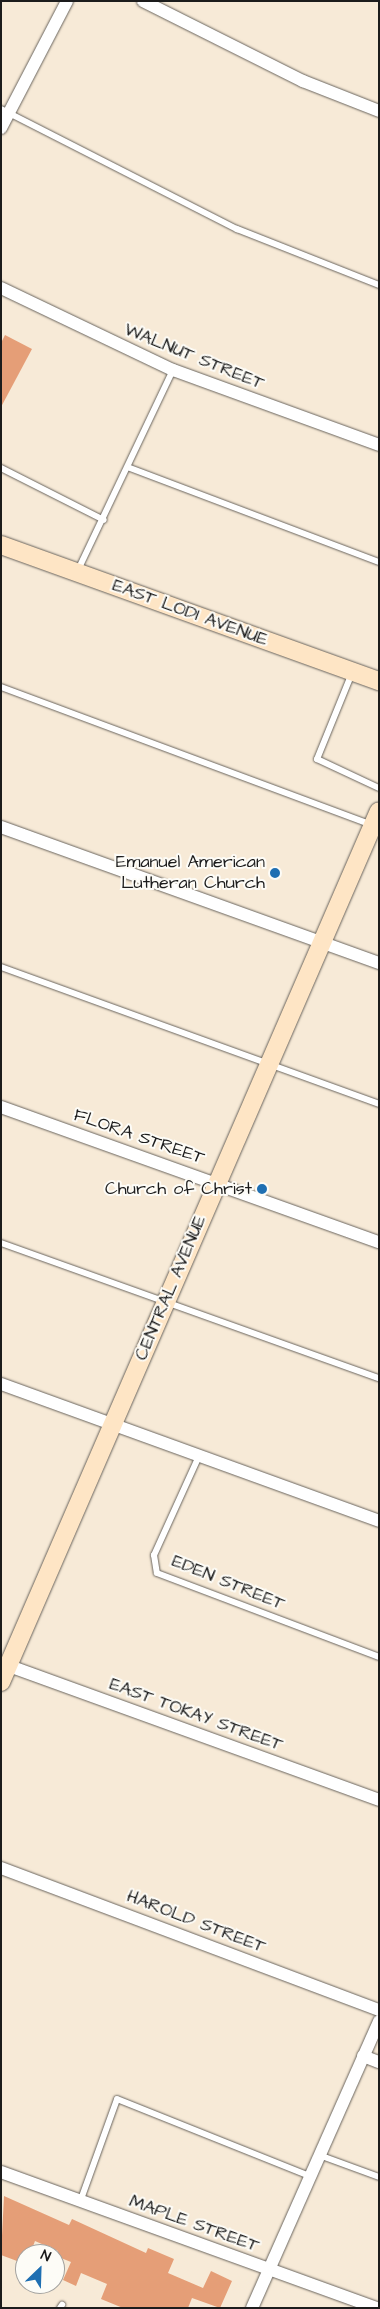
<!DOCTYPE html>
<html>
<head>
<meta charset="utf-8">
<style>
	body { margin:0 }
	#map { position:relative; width:380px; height:2309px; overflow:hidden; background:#f7ead7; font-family:"Architects Daughter",sans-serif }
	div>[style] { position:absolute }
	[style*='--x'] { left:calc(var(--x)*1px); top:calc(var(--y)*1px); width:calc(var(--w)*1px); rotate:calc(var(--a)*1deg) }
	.building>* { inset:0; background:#e59e77 }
	.roads { filter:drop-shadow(0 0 1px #69645d) drop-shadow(0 0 1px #69645d) }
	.lane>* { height:6px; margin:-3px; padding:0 3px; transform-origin:3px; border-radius:3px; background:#fff }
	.street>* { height:12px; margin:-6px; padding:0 6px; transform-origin:6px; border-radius:6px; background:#fff }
	.secondary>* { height:18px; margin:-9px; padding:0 9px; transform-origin:9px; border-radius:9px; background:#fee5c5 }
	.dots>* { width:14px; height:14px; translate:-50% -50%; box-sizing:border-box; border:2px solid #fdfcf7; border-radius:50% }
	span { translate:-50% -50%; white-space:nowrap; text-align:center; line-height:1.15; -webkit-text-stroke:4px #fdfcf7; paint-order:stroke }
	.street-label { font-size:18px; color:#1c1c1c }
	.poi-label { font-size:18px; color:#1c1c1c }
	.right { translate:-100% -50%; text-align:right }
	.frame { position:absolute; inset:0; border:2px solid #1c1c1c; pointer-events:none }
	.north { position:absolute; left:15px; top:2244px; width:50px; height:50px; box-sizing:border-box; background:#fdfcf7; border:1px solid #a3a29f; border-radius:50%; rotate:24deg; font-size:14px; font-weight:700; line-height:20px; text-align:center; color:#1c1c1c }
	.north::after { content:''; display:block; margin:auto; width:18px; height:22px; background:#1f6fb2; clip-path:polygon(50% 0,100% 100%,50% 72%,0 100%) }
</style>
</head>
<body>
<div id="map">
	<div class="building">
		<div style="clip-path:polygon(5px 335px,32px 349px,1px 407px,1px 343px)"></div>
		<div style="clip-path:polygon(4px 2196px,69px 2225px,72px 2219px,146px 2253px,148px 2248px,174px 2259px,168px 2273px,203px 2288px,211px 2271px,232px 2281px,220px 2308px,192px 2298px,188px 2308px,123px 2308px,101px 2299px,107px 2284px,81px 2273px,76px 2286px,63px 2280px,71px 2262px,56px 2256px,58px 2251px,35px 2241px,30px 2254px,25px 2254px,25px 2264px,1px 2255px)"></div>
	</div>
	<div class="roads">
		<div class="lane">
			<div style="--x:1;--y:109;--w:265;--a:27"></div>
			<div style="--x:237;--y:229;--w:153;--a:21.5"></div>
			<div style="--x:1;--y:468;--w:115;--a:26.8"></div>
			<div style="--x:130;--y:468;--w:266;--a:20.7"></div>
			<div style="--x:78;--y:570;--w:221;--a:-64.6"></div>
			<div style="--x:352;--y:673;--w:93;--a:112.1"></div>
			<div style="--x:317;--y:759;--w:68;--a:25.1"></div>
			<div style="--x:1;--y:687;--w:397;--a:20.4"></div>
			<div style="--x:1;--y:967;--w:402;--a:19.9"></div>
			<div style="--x:1;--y:1243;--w:401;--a:19.7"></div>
			<div style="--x:199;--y:1456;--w:109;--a:114.4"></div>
			<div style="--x:154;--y:1555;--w:18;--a:81"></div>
			<div style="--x:157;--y:1573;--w:237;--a:20.7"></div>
			<div style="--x:319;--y:2155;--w:64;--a:20.1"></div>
			<div style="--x:80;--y:2202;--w:109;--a:-70.2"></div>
			<div style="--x:117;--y:2099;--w:208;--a:21.8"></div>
			<div style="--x:60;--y:2308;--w:4;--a:-56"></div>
		</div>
		<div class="street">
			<div style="--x:143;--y:1;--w:179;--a:26.6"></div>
			<div style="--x:303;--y:81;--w:82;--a:21.5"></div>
			<div style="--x:1;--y:128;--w:143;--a:-62.5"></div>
			<div style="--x:1;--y:288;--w:191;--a:25.5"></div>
			<div style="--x:173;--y:370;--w:219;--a:20"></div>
			<div style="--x:1;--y:827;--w:402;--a:19.8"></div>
			<div style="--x:1;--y:1107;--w:401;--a:19.7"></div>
			<div style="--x:1;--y:1384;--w:402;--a:19.9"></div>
			<div style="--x:1;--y:1663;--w:402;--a:19.9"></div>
			<div style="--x:1;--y:1868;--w:404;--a:20.6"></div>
			<div style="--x:363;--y:2056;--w:17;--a:21"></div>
			<div style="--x:1;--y:2172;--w:399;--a:19.9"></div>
			<div style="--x:252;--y:2308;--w:314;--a:-66.1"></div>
		</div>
		<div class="secondary">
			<div style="--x:1;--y:545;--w:402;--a:19.8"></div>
			<div style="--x:1;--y:1682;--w:949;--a:-66.54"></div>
		</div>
	</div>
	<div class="dots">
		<div style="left:275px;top:873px;background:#1f6fb2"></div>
		<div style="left:262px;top:1189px;background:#1f6fb2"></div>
	</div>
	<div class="street-label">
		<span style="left:194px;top:357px;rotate:22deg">WALNUT STREET</span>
		<span style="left:190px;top:613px;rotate:20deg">EAST LODI AVENUE</span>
		<span style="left:139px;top:1137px;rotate:19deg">FLORA STREET</span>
		<span style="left:171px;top:1288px;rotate:-67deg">CENTRAL AVENUE</span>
		<span style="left:228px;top:1583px;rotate:22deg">EDEN STREET</span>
		<span style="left:196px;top:1715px;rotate:20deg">EAST TOKAY STREET</span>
		<span style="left:196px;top:1922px;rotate:21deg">HAROLD STREET</span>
		<span style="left:194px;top:2224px;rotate:20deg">MAPLE STREET</span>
	</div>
	<div class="poi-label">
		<span class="right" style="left:265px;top:873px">Emanuel American<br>Lutheran Church</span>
		<span class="right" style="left:252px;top:1189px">Church of Christ</span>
	</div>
	<div class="frame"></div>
	<div class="north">N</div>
</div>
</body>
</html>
